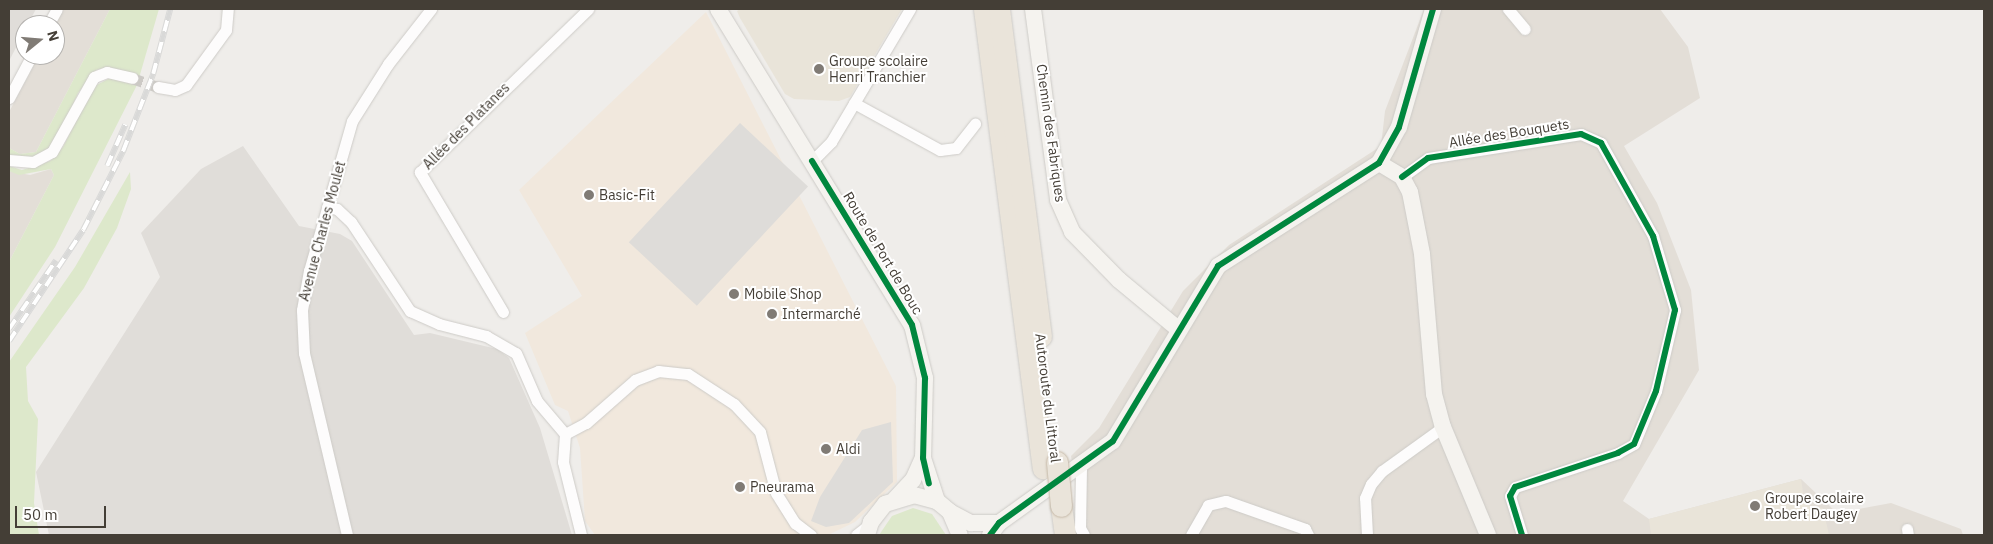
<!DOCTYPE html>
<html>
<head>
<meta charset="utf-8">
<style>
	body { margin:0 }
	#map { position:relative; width:1993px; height:544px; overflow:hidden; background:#efedea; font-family:"IBM Plex Sans",sans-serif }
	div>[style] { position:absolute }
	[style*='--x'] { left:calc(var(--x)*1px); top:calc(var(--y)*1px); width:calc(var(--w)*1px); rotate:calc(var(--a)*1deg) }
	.residential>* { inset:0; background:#e3ded7 }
	.commercial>* { inset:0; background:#f1e8dd }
	.industrial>* { inset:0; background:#e0ddd9 }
	.education>* { inset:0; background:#e9e4d9 }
	.green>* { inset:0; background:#dde8cb }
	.parking>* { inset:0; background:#dedcd9; transform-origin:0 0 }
	.street-tunnel>* { height:11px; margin-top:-5.5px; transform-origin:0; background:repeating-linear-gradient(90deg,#cdcac6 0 11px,transparent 0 16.5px) }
	.roads { filter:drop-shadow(0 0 1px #cdcbc7) drop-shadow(0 0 1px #cdcbc7) }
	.street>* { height:11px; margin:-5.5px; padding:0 5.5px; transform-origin:5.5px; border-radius:5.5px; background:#fdfcfc }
	.secondary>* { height:16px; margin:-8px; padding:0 8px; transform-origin:8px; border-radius:8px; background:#f5f3ef }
	.highway>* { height:21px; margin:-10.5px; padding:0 10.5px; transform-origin:10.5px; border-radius:10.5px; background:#eae4da }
	.rail>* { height:5.5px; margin-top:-2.75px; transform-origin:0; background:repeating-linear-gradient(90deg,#fff 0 11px,#d9d9d8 0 22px); box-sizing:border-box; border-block:1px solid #d9d9d8 }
	.bridges { filter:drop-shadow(0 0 1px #c5b8a7) drop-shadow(0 0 1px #c5b8a7) }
	.highway-bridge>* { height:21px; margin:-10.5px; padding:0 10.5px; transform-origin:10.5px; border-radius:10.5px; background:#eae4da }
	.cycleway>* { height:6px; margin:-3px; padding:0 3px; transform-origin:3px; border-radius:3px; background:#00873e }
	.dots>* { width:14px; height:14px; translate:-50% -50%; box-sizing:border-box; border:2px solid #fff; border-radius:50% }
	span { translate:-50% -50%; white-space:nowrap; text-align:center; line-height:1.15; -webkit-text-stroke:4px #fff; paint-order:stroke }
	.poi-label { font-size:14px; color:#443e36 }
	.left { translate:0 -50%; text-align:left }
	.street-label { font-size:14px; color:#443e36 }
	.frame { position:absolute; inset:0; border:10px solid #443e36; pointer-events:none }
	.north { position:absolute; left:15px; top:15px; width:50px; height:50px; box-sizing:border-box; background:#fff; border:1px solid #b4b2af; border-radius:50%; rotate:73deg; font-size:14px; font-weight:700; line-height:20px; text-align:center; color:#443e36 }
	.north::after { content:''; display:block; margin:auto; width:18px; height:22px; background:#807b75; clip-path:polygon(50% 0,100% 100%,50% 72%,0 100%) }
	.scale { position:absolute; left:15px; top:506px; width:91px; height:22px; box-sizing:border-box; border:2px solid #443e36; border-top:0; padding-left:6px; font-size:15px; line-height:18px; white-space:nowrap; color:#443e36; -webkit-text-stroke:4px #fff; paint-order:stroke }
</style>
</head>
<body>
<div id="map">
	<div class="residential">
		<div style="clip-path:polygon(64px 9px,110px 9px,36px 152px,20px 154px,9px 148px,9px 112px,39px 56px,46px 59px,55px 55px,55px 26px)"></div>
		<div style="clip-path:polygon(1424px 9px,1660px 9px,1688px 47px,1700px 98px,1624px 146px,1657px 203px,1691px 290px,1699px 370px,1623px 501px,1649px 519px,1801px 479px,1837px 513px,1891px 503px,1961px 529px,1963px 535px,1084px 535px,1071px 456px,1099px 428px,1183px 291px,1229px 245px,1381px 146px,1385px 111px)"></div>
		<div style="clip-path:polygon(51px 169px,54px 175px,9px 262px,9px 171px,30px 175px)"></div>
	</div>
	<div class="commercial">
		<div style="clip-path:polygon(706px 12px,896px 386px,897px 482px,855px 522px,828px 535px,595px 535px,585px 521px,580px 448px,568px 411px,555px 405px,525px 333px,582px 296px,519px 190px)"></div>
	</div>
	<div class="industrial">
		<div style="clip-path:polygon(9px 9px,36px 9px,9px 61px)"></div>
		<div style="clip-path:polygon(243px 146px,299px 226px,340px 234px,352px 241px,414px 335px,430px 333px,476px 344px,497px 349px,509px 358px,540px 428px,572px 535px,49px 535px,36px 472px,160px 277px,141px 233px,201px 169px)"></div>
	</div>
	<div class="education">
		<div style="clip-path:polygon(740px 9px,902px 9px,850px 97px,839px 101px,794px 99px,785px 94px,740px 18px,737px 11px)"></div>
		<div style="clip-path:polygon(1801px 479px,1805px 505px,1823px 508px,1829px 535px,1651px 535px,1649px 519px)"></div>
	</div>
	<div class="green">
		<div style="clip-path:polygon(110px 9px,159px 9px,137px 85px,55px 247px,9px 317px,9px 262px,54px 175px,51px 169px,19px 175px,9px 171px,9px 166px,22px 170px,50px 161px,63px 147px,93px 87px,108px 79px,120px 79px,108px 67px,96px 70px,78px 93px,62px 130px,47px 151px,32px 157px,9px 155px,9px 148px,20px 154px,36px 152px)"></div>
		<div style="clip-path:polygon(130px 172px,131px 189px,117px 228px,84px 288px,26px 367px,28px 401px,38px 419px,34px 503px,39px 535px,9px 535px,9px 362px,75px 267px)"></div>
		<div style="clip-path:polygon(913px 508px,932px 514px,946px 535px,879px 535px,892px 516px)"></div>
	</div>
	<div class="parking">
		<div style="left:740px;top:123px;width:93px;height:163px;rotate:43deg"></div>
		<div style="clip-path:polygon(891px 422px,893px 482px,849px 523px,826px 527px,811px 521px,820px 497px,862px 430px)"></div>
	</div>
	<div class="street-tunnel">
		<div style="--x:132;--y:78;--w:28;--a:19"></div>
	</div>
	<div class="roads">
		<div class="street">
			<div style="--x:1508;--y:9;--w:26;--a:50"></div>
			<div style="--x:48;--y:25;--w:18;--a:-61"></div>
			<div style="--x:158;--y:87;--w:17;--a:10"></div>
			<div style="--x:175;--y:90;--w:12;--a:-24"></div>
			<div style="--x:186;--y:85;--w:68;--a:-54"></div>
			<div style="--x:226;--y:30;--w:21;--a:-85"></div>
			<div style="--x:9;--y:98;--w:49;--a:-61.9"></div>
			<div style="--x:854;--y:103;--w:98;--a:28.7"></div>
			<div style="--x:940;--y:150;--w:16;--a:-7"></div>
			<div style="--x:956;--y:148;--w:31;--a:-52"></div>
			<div style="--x:9;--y:160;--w:24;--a:5"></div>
			<div style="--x:33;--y:162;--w:21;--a:-28"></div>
			<div style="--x:52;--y:152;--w:86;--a:-60.8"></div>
			<div style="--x:94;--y:77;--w:14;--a:-21"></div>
			<div style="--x:107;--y:72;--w:26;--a:13"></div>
			<div style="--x:812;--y:161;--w:27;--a:-45"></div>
			<div style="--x:831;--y:142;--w:155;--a:-59.3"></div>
			<div style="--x:1402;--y:177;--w:32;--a:-36"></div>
			<div style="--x:1428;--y:158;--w:155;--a:-8.9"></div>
			<div style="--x:1581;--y:134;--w:22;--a:24"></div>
			<div style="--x:1601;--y:143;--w:107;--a:60.8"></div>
			<div style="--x:1653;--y:236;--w:77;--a:73.4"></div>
			<div style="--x:1675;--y:310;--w:83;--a:103.2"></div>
			<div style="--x:1656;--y:391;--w:57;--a:112.5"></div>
			<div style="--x:1634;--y:444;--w:18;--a:151"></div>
			<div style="--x:1618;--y:453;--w:108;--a:161.7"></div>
			<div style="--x:1515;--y:487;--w:10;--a:119"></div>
			<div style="--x:1510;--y:496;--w:41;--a:72.9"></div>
			<div style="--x:327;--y:207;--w:10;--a:11"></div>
			<div style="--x:337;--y:209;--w:19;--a:43"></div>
			<div style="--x:351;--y:222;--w:107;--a:56.5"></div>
			<div style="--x:410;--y:311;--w:32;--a:24"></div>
			<div style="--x:439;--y:324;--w:49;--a:14.3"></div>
			<div style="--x:486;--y:336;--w:34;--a:30"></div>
			<div style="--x:516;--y:353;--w:52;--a:66.4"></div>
			<div style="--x:537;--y:401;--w:43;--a:49.7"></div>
			<div style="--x:565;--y:434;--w:28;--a:94"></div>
			<div style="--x:563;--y:462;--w:75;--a:76.1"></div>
			<div style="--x:503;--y:312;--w:163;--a:-120.7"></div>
			<div style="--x:420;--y:172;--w:234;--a:-44.1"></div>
			<div style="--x:565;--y:434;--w:24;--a:-28"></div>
			<div style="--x:586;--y:423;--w:65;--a:-41.3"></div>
			<div style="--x:635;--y:380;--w:25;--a:-21"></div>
			<div style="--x:658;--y:371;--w:30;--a:6"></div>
			<div style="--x:688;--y:374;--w:55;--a:33.1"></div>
			<div style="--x:734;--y:404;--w:38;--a:47"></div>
			<div style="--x:760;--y:432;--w:63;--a:75.3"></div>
			<div style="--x:776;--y:493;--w:36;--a:58"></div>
			<div style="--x:795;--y:523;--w:20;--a:37"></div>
			<div style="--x:1081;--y:467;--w:61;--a:90.9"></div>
			<div style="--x:1080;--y:528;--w:8;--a:60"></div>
			<div style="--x:1907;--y:529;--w:6;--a:81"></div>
			<div style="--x:347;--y:535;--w:187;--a:-103.3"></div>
			<div style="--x:304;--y:353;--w:43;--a:-92.7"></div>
			<div style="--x:302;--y:310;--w:40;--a:-80"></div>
			<div style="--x:309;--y:271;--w:156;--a:-74"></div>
			<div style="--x:352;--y:121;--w:67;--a:-57.7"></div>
			<div style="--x:388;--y:64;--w:70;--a:-52"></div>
			<div style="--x:856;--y:535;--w:18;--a:-38"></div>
			<div style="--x:1191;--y:535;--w:34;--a:-60"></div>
			<div style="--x:1208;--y:505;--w:18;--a:-13"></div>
			<div style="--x:1226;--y:501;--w:84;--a:19.5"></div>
			<div style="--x:1305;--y:529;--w:7;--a:63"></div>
			<div style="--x:1367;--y:535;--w:37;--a:-93"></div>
			<div style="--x:1365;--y:498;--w:15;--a:-67"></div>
			<div style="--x:1371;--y:484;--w:17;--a:-50"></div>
			<div style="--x:1382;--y:471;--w:75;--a:-35.8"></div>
		</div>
		<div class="secondary">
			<div style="--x:718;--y:9;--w:371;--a:58.5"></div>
			<div style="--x:912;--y:325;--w:55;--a:76.2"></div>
			<div style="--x:925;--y:378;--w:80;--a:91.4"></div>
			<div style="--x:923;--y:458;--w:45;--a:72"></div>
			<div style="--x:1033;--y:9;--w:193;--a:82.5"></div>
			<div style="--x:1058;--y:200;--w:35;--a:66"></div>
			<div style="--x:1072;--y:232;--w:67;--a:45.6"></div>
			<div style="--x:1119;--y:280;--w:77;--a:39.7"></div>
			<div style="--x:1379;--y:163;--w:27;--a:31"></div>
			<div style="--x:1402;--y:177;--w:17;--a:62"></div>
			<div style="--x:1410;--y:192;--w:63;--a:79"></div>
			<div style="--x:1422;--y:254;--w:141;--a:85.1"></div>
			<div style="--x:1434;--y:394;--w:34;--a:75"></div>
			<div style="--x:1443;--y:427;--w:117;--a:67.4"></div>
			<div style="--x:895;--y:499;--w:26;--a:-47"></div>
			<div style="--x:913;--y:480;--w:24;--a:-66"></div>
			<div style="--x:950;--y:512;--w:24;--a:28"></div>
			<div style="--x:971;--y:523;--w:28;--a:0"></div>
			<div style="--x:867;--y:535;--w:14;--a:-73"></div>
			<div style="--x:871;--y:522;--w:23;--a:-52"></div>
			<div style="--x:885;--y:504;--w:30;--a:-17"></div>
			<div style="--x:914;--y:495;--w:24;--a:15"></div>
			<div style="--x:937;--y:501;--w:17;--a:40"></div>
			<div style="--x:950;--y:512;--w:25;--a:67"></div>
			<div style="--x:990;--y:535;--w:15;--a:-53"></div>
			<div style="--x:999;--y:523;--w:140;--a:-35.7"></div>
			<div style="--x:1113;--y:441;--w:204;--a:-59"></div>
			<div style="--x:1218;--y:266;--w:191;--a:-32.6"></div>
			<div style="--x:1379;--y:163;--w:41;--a:-60.9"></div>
			<div style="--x:1399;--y:127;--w:123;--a:-73.9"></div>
		</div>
		<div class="highway">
			<div style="--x:984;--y:9;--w:463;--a:82.7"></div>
			<div style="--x:999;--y:9;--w:330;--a:82.7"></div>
			<div style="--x:1061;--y:506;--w:29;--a:82"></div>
		</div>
	</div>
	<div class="rail">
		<div style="--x:107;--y:166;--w:45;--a:-66.3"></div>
		<div style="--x:9;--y:329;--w:83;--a:-55.7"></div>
		<div style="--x:9;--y:341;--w:133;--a:-56.3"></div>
		<div style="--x:83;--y:230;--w:89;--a:-63.1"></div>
		<div style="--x:123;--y:151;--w:83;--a:-68.7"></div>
		<div style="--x:153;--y:74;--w:67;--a:-75.3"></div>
	</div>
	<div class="bridges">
		<div class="highway-bridge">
			<div style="--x:1057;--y:462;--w:44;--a:84.8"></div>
		</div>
	</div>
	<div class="cycleway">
		<div style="--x:812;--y:161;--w:192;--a:58.6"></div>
		<div style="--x:912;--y:325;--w:55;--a:76.2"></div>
		<div style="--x:925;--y:378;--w:80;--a:91.4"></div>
		<div style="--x:923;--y:458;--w:26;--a:77"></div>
		<div style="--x:1402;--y:177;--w:32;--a:-36"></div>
		<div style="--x:1428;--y:158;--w:155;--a:-8.9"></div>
		<div style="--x:1581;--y:134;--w:22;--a:24"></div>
		<div style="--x:1601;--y:143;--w:107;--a:60.8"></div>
		<div style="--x:1653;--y:236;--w:77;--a:73.4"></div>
		<div style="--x:1675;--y:310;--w:83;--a:103.2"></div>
		<div style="--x:1656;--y:391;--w:57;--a:112.5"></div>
		<div style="--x:1634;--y:444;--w:18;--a:151"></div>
		<div style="--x:1618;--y:453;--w:108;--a:161.7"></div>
		<div style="--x:1515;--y:487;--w:10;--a:119"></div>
		<div style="--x:1510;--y:496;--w:41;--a:72.9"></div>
		<div style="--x:990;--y:535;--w:15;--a:-53"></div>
		<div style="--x:999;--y:523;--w:140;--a:-35.7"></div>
		<div style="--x:1113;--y:441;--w:204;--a:-59"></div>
		<div style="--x:1218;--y:266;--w:191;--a:-32.6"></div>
		<div style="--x:1379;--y:163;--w:41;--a:-60.9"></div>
		<div style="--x:1399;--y:127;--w:123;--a:-73.9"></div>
	</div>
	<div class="dots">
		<div style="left:819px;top:69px;background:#807b75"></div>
		<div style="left:589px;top:195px;background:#807b75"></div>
		<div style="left:734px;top:294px;background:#807b75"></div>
		<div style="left:772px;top:314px;background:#807b75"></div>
		<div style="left:826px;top:449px;background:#807b75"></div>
		<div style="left:740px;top:487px;background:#807b75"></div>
		<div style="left:1755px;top:506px;background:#807b75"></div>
	</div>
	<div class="poi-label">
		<span class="left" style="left:829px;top:69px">Groupe scolaire<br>Henri Tranchier</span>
		<span class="left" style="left:599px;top:195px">Basic-Fit</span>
		<span class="left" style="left:744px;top:294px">Mobile Shop</span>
		<span class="left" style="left:782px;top:314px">Intermarché</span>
		<span class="left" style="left:836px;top:449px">Aldi</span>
		<span class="left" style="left:750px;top:487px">Pneurama</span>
		<span class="left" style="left:1765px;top:506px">Groupe scolaire<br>Robert Daugey</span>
	</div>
	<div class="street-label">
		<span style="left:466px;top:126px;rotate:-45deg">Allée des Platanes</span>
		<span style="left:1051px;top:133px;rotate:82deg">Chemin des Fabriques</span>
		<span style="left:1509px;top:133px;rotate:-9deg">Allée des Bouquets</span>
		<span style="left:322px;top:231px;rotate:-75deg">Avenue Charles Moulet</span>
		<span style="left:883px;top:253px;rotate:59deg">Route de Port de Bouc</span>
		<span style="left:1048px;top:398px;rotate:83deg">Autoroute du Littoral</span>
	</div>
	<div class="frame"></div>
	<div class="north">N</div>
	<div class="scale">50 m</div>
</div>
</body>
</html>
